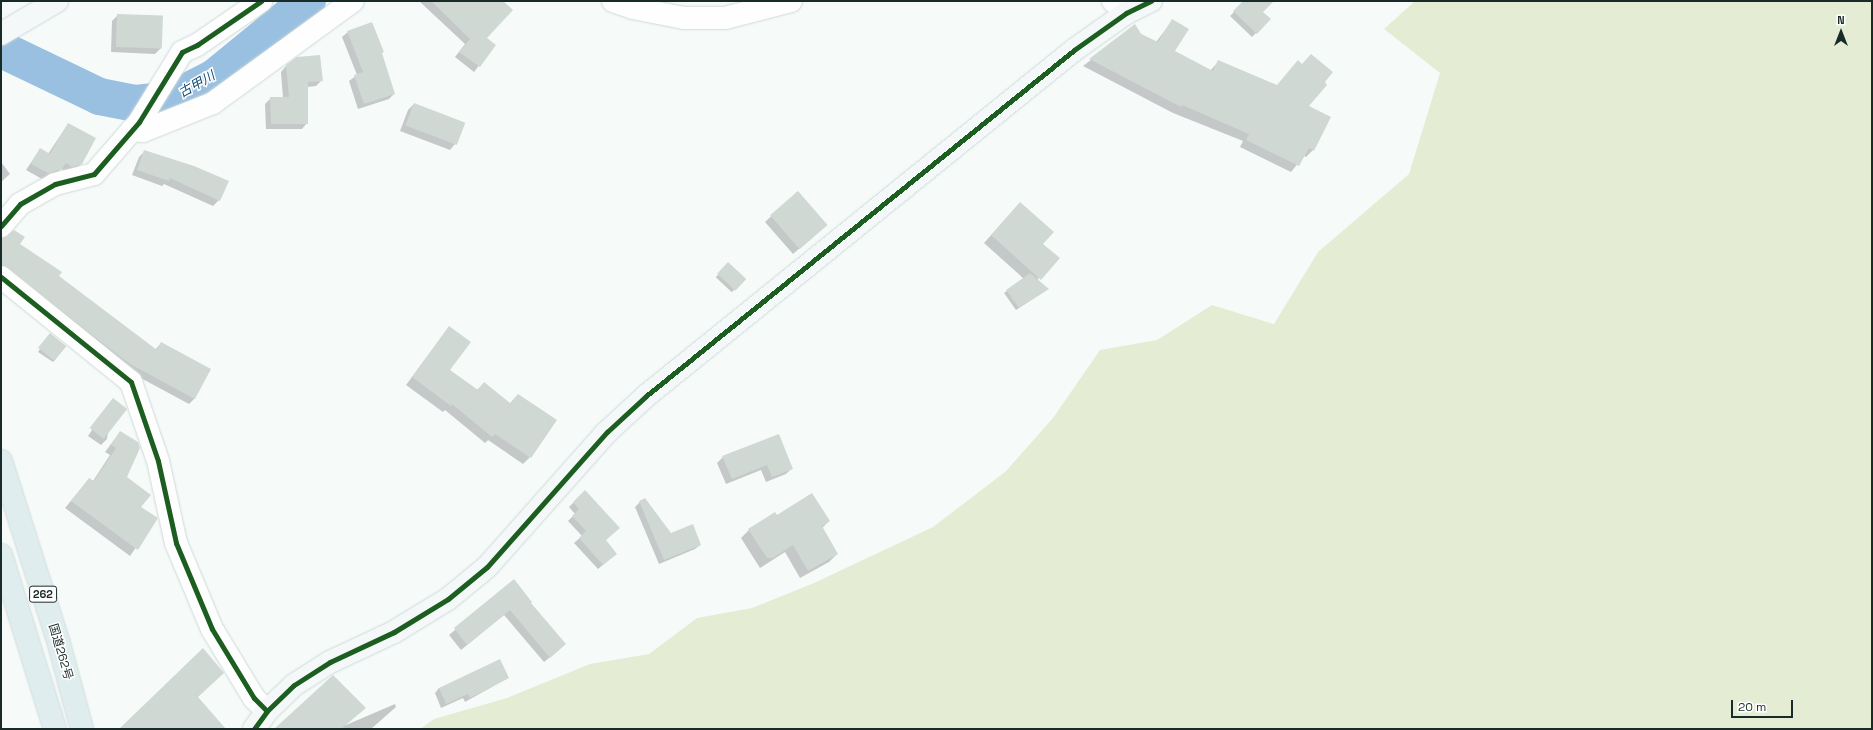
<!DOCTYPE html>
<html>
<head>
<meta charset="utf-8">
<style>
	body { margin:0 }
	#map { position:relative; width:1873px; height:730px; overflow:hidden; background:#f6fbfa; font-family:"Space Grotesk","Noto Sans JP",sans-serif }
	div>[style] { position:absolute }
	[style*='--x'] { left:calc(var(--x)*1px); top:calc(var(--y)*1px); width:calc(var(--w)*1px); rotate:calc(var(--a)*1deg) }
	.green>* { inset:0; background:#e4edd4 }
	.shadow>* { inset:0; background:#0003; transform-origin:0 0 }
	.river>* { height:37px; margin:-18.5px; padding:0 18.5px; transform-origin:18.5px; border-radius:18.5px; background:#9ac0e1 }
	.building>* { inset:0; background:#d0d8d3; transform-origin:0 0 }
	.roads { filter:drop-shadow(0 0 1px #cfd9d8) drop-shadow(0 0 1px #cfd9d8) }
	.street>* { height:22px; margin:-11px; padding:0 11px; transform-origin:11px; border-radius:11px; background:#fefefe }
	.secondary>* { height:22px; margin:-11px; padding:0 11px; transform-origin:11px; border-radius:11px; background:#f5f8f9 }
	.highway>* { height:22px; margin:-11px; padding:0 11px; transform-origin:11px; border-radius:11px; background:#e0edef }
	.cycleway>* { height:5px; margin:-2.5px; padding:0 2.5px; transform-origin:2.5px; border-radius:2.5px; background:#1b5e20 }
	span { translate:-50% -50%; white-space:nowrap; text-align:center; line-height:1.15; -webkit-text-stroke:3px #fff; paint-order:stroke }
	.shield-label span { padding:1px 3px; background:#fff; border:1px solid; border-radius:3px; -webkit-text-stroke-width:0 }
	.shield-label { font-size:11px; color:#192b28; font-weight:700 }
	.street-label { font-size:12px; color:#192b28 }
	.water-label { font-size:13px; color:#0e4b78; font-style:italic }
	.frame { position:absolute; inset:0; border:2px solid #192b28; pointer-events:none }
	.north { position:absolute; left:1821px; top:12px; width:40px; height:40px; -webkit-text-stroke:3px #fff; paint-order:stroke; rotate:0deg; font-size:11px; font-weight:700; line-height:16px; text-align:center; color:#192b28 }
	.north::after { content:''; display:block; margin:auto; width:14px; height:18px; background:#192b28; clip-path:polygon(50% 0,100% 100%,50% 72%,0 100%) }
	.scale { position:absolute; left:1731px; top:700px; width:62px; height:18px; box-sizing:border-box; border:2px solid #192b28; border-top:0; padding-left:5px; font-size:12px; line-height:14px; white-space:nowrap; color:#192b28; -webkit-text-stroke:3px #fff; paint-order:stroke }
</style>
</head>
<body>
<div id="map">
	<div class="green">
		<div style="clip-path:polygon(1415px 1px,1872px 1px,1872px 729px,420px 729px,434px 719px,507px 698px,590px 664px,649px 654px,697px 618px,752px 608px,814px 583px,933px 527px,1005px 472px,1053px 418px,1100px 350px,1157px 340px,1212px 305px,1274px 324px,1318px 252px,1409px 174px,1440px 73px,1384px 29px)"></div>
	</div>
	<div class="shadow">
		<div style="clip-path:polygon(419px 1px,489px 1px,486px 38px,495px 45px,474px 72px,455px 57px,465px 44px)"></div>
		<div style="clip-path:polygon(1245px 1px,1272px 1px,1262px 12px,1270px 19px,1252px 37px,1230px 16px)"></div>
		<div style="clip-path:polygon(118px 15px,161px 48px,155px 54px,111px 52px,112px 21px)"></div>
		<div style="clip-path:polygon(1173px 20px,1173px 52px,1210px 71px,1218px 62px,1308px 106px,1313px 150px,1306px 157px,1304px 156px,1291px 172px,1240px 147px,1243px 141px,1173px 113px,1083px 66px,1135px 26px,1141px 34px,1156px 42px)"></div>
		<div style="clip-path:polygon(348px 32px,381px 54px,394px 94px,389px 99px,358px 109px,349px 81px,357px 75px,342px 37px)"></div>
		<div style="clip-path:polygon(286px 66px,321px 81px,316px 86px,307px 87px,307px 123px,302px 129px,266px 129px,265px 104px,271px 98px,283px 98px,281px 72px)"></div>
		<div style="clip-path:polygon(414px 104px,455px 144px,450px 150px,400px 131px,408px 110px)"></div>
		<div style="clip-path:polygon(68px 124px,81px 164px,75px 169px,66px 172px,61px 169px,55px 175px,42px 179px,26px 170px,40px 149px,48px 154px)"></div>
		<div style="clip-path:polygon(145px 151px,219px 200px,213px 206px,164px 184px,162px 186px,132px 175px,139px 157px)"></div>
		<div style="clip-path:polygon(1px 162px,10px 174px,1px 182px)"></div>
		<div style="clip-path:polygon(797px 192px,821px 230px,793px 254px,765px 222px)"></div>
		<div style="clip-path:polygon(1013px 211px,1042px 244px,1038px 282px,1045px 291px,1016px 310px,1004px 293px,1024px 279px,984px 243px)"></div>
		<div style="clip-path:polygon(1px 240px,58px 276px,155px 350px,161px 343px,195px 398px,189px 404px,124px 369px,1px 271px)"></div>
		<div style="left:728px;top:264px;width:22px;height:18px;rotate:43deg"></div>
		<div style="clip-path:polygon(449px 327px,449px 370px,477px 390px,484px 383px,510px 404px,530px 457px,523px 464px,488px 440px,485px 443px,445px 410px,443px 412px,406px 385px)"></div>
		<div style="clip-path:polygon(48px 337px,56px 359px,53px 362px,38px 352px)"></div>
		<div style="clip-path:polygon(113px 399px,107px 439px,101px 445px,88px 436px)"></div>
		<div style="clip-path:polygon(120px 432px,126px 477px,140px 508px,156px 519px,130px 556px,65px 508px,89px 479px,93px 481px,110px 455px,105px 452px)"></div>
		<div style="clip-path:polygon(723px 457px,792px 468px,786px 474px,766px 482px,761px 470px,726px 484px,717px 463px)"></div>
		<div style="clip-path:polygon(585px 491px,610px 559px,598px 569px,574px 543px,582px 536px,568px 521px,575px 514px,569px 507px)"></div>
		<div style="clip-path:polygon(640px 502px,670px 535px,700px 545px,695px 549px,659px 564px,635px 507px)"></div>
		<div style="clip-path:polygon(829px 521px,822px 528px,837px 554px,829px 562px,800px 578px,785px 552px,760px 568px,741px 538px,749px 530px)"></div>
		<div style="clip-path:polygon(514px 580px,559px 650px,544px 662px,504px 615px,461px 650px,449px 635px)"></div>
		<div style="clip-path:polygon(508px 678px,465px 702px,463px 698px,441px 708px,435px 693px,439px 688px)"></div>
		<div style="clip-path:polygon(395px 704px,396px 707px,371px 729px,276px 729px,346px 725px)"></div>
	</div>
	<div class="river">
		<div style="--x:1;--y:49;--w:109;--a:25.6"></div>
		<div style="--x:99;--y:96;--w:37;--a:11"></div>
		<div style="--x:135;--y:103;--w:36;--a:-6"></div>
		<div style="--x:171;--y:99;--w:48;--a:-27.1"></div>
		<div style="--x:214;--y:77;--w:120;--a:-39.3"></div>
	</div>
	<div class="building">
		<div style="clip-path:polygon(431px 1px,503px 1px,513px 10px,487px 38px,496px 45px,480px 67px,459px 52px,470px 39px)"></div>
		<div style="clip-path:polygon(1243px 1px,1274px 1px,1263px 12px,1271px 19px,1257px 34px,1233px 11px)"></div>
		<div style="left:117px;top:14px;width:46px;height:33px;rotate:2deg"></div>
		<div style="clip-path:polygon(1172px 19px,1189px 29px,1175px 51px,1213px 71px,1218px 60px,1277px 85px,1298px 60px,1302px 64px,1311px 54px,1333px 72px,1325px 82px,1327px 85px,1309px 106px,1331px 117px,1314px 151px,1309px 148px,1299px 166px,1246px 140px,1249px 134px,1182px 105px,1181px 107px,1089px 59px,1135px 24px,1141px 34px,1158px 42px)"></div>
		<div style="clip-path:polygon(372px 22px,384px 52px,382px 53px,395px 94px,364px 104px,354px 75px,363px 72px,347px 31px)"></div>
		<div style="clip-path:polygon(320px 55px,323px 81px,308px 82px,308px 124px,271px 124px,270px 97px,289px 97px,286px 65px,297px 57px)"></div>
		<div style="left:414px;top:103px;width:55px;height:24px;rotate:21deg"></div>
		<div style="clip-path:polygon(68px 123px,96px 138px,82px 164px,72px 167px,66px 163px,62px 169px,48px 173px,31px 164px,40px 148px,50px 154px)"></div>
		<div style="clip-path:polygon(144px 150px,194px 166px,229px 181px,220px 201px,170px 178px,169px 181px,137px 170px)"></div>
		<div style="left:798px;top:191px;width:45px;height:37px;rotate:49deg"></div>
		<div style="clip-path:polygon(1020px 202px,1054px 232px,1043px 244px,1060px 258px,1041px 280px,991px 235px)"></div>
		<div style="clip-path:polygon(14px 230px,25px 237px,20px 244px,62px 272px,59px 276px,157px 350px,161px 342px,211px 369px,195px 399px,130px 364px,1px 264px,1px 239px)"></div>
		<div style="left:728px;top:262px;width:25px;height:16px;rotate:43deg"></div>
		<div style="clip-path:polygon(1030px 273px,1049px 289px,1019px 308px,1006px 290px)"></div>
		<div style="clip-path:polygon(449px 326px,471px 342px,450px 370px,478px 390px,484px 382px,510px 403px,518px 394px,557px 420px,531px 458px,495px 434px,492px 437px,452px 404px,451px 406px,412px 377px)"></div>
		<div style="left:50px;top:333px;width:21px;height:19px;rotate:39deg"></div>
		<div style="left:113px;top:398px;width:18px;height:38px;rotate:38deg"></div>
		<div style="clip-path:polygon(120px 431px,138px 442px,140px 448px,127px 477px,151px 495px,141px 507px,158px 518px,138px 550px,71px 501px,89px 478px,94px 481px,116px 448px,111px 445px)"></div>
		<div style="clip-path:polygon(779px 434px,793px 469px,772px 477px,767px 465px,732px 479px,722px 456px)"></div>
		<div style="clip-path:polygon(585px 490px,620px 528px,606px 540px,617px 554px,603px 565px,579px 538px,586px 531px,572px 516px,579px 509px,573px 502px)"></div>
		<div style="clip-path:polygon(812px 493px,830px 521px,822px 526px,838px 554px,808px 571px,793px 545px,773px 558px,767px 558px,748px 529px,775px 512px,777px 515px)"></div>
		<div style="clip-path:polygon(645px 498px,671px 533px,693px 524px,701px 545px,664px 560px,639px 501px)"></div>
		<div style="clip-path:polygon(514px 579px,532px 602px,531px 603px,566px 644px,550px 658px,510px 610px,467px 645px,454px 628px)"></div>
		<div style="clip-path:polygon(203px 648px,224px 673px,198px 697px,226px 729px,119px 729px)"></div>
		<div style="clip-path:polygon(500px 659px,509px 678px,470px 698px,468px 694px,446px 704px,439px 688px)"></div>
		<div style="clip-path:polygon(333px 675px,366px 708px,341px 729px,274px 729px)"></div>
	</div>
	<div class="roads">
		<div class="street">
			<div style="--x:613;--y:1;--w:21;--a:19"></div>
			<div style="--x:633;--y:8;--w:52;--a:11.1"></div>
			<div style="--x:684;--y:18;--w:41;--a:0"></div>
			<div style="--x:725;--y:18;--w:68;--a:-14.4"></div>
			<div style="--x:1113;--y:1;--w:18;--a:43"></div>
			<div style="--x:132;--y:130;--w:11;--a:5"></div>
			<div style="--x:143;--y:131;--w:75;--a:-21.8"></div>
			<div style="--x:213;--y:103;--w:173;--a:-36.1"></div>
			<div style="--x:1;--y:226;--w:29;--a:-49"></div>
			<div style="--x:20;--y:204;--w:40;--a:-29.7"></div>
			<div style="--x:55;--y:184;--w:40;--a:-14.4"></div>
			<div style="--x:94;--y:174;--w:69;--a:-49.1"></div>
			<div style="--x:139;--y:122;--w:82;--a:-58.4"></div>
			<div style="--x:182;--y:52;--w:17;--a:-25"></div>
			<div style="--x:197;--y:45;--w:78;--a:-34.5"></div>
			<div style="--x:1;--y:277;--w:167;--a:38.9"></div>
			<div style="--x:131;--y:382;--w:83;--a:71.1"></div>
			<div style="--x:158;--y:461;--w:84;--a:77.6"></div>
			<div style="--x:176;--y:543;--w:93;--a:67.3"></div>
			<div style="--x:212;--y:629;--w:81;--a:58.7"></div>
			<div style="--x:254;--y:698;--w:18;--a:45"></div>
		</div>
		<div class="secondary">
			<div style="--x:1;--y:34;--w:65;--a:-30.5"></div>
			<div style="--x:254;--y:729;--w:22;--a:-54"></div>
			<div style="--x:267;--y:711;--w:37;--a:-44"></div>
			<div style="--x:294;--y:685;--w:43;--a:-32.6"></div>
			<div style="--x:330;--y:662;--w:71;--a:-25.1"></div>
			<div style="--x:394;--y:632;--w:63;--a:-31.4"></div>
			<div style="--x:448;--y:599;--w:50;--a:-39.4"></div>
			<div style="--x:487;--y:567;--w:181;--a:-48.4"></div>
			<div style="--x:607;--y:432;--w:53;--a:-42.7"></div>
			<div style="--x:646;--y:396;--w:550;--a:-38.95"></div>
			<div style="--x:1074;--y:50;--w:64;--a:-35.4"></div>
			<div style="--x:1126;--y:13;--w:28;--a:-26"></div>
		</div>
		<div class="highway">
			<div style="--x:1;--y:461;--w:192;--a:72.4"></div>
			<div style="--x:59;--y:644;--w:88;--a:74.9"></div>
			<div style="--x:1;--y:555;--w:182;--a:72.8"></div>
		</div>
	</div>
	<div class="cycleway">
		<div style="--x:1;--y:226;--w:29;--a:-49"></div>
		<div style="--x:20;--y:204;--w:40;--a:-29.7"></div>
		<div style="--x:55;--y:184;--w:40;--a:-14.4"></div>
		<div style="--x:94;--y:174;--w:69;--a:-49.1"></div>
		<div style="--x:139;--y:122;--w:82;--a:-58.4"></div>
		<div style="--x:182;--y:52;--w:17;--a:-25"></div>
		<div style="--x:197;--y:45;--w:78;--a:-34.5"></div>
		<div style="--x:1;--y:277;--w:167;--a:38.9"></div>
		<div style="--x:131;--y:382;--w:83;--a:71.1"></div>
		<div style="--x:158;--y:461;--w:84;--a:77.6"></div>
		<div style="--x:176;--y:543;--w:93;--a:67.3"></div>
		<div style="--x:212;--y:629;--w:81;--a:58.7"></div>
		<div style="--x:254;--y:698;--w:18;--a:45"></div>
		<div style="--x:254;--y:729;--w:22;--a:-54"></div>
		<div style="--x:267;--y:711;--w:37;--a:-44"></div>
		<div style="--x:294;--y:685;--w:43;--a:-32.6"></div>
		<div style="--x:330;--y:662;--w:71;--a:-25.1"></div>
		<div style="--x:394;--y:632;--w:63;--a:-31.4"></div>
		<div style="--x:448;--y:599;--w:50;--a:-39.4"></div>
		<div style="--x:487;--y:567;--w:181;--a:-48.4"></div>
		<div style="--x:607;--y:432;--w:53;--a:-42.7"></div>
		<div style="--x:646;--y:396;--w:550;--a:-38.95"></div>
		<div style="--x:1074;--y:50;--w:64;--a:-35.4"></div>
		<div style="--x:1126;--y:13;--w:28;--a:-26"></div>
	</div>
	<div class="shield-label">
		<span style="left:43px;top:594px">262</span>
	</div>
	<div class="street-label">
		<span style="left:60px;top:652px;rotate:74deg">国道262号</span>
	</div>
	<div class="water-label">
		<span style="left:197px;top:85px;rotate:-30deg">古甲川</span>
	</div>
	<div class="frame"></div>
	<div class="north">N</div>
	<div class="scale">20 m</div>
</div>
</body>
</html>
